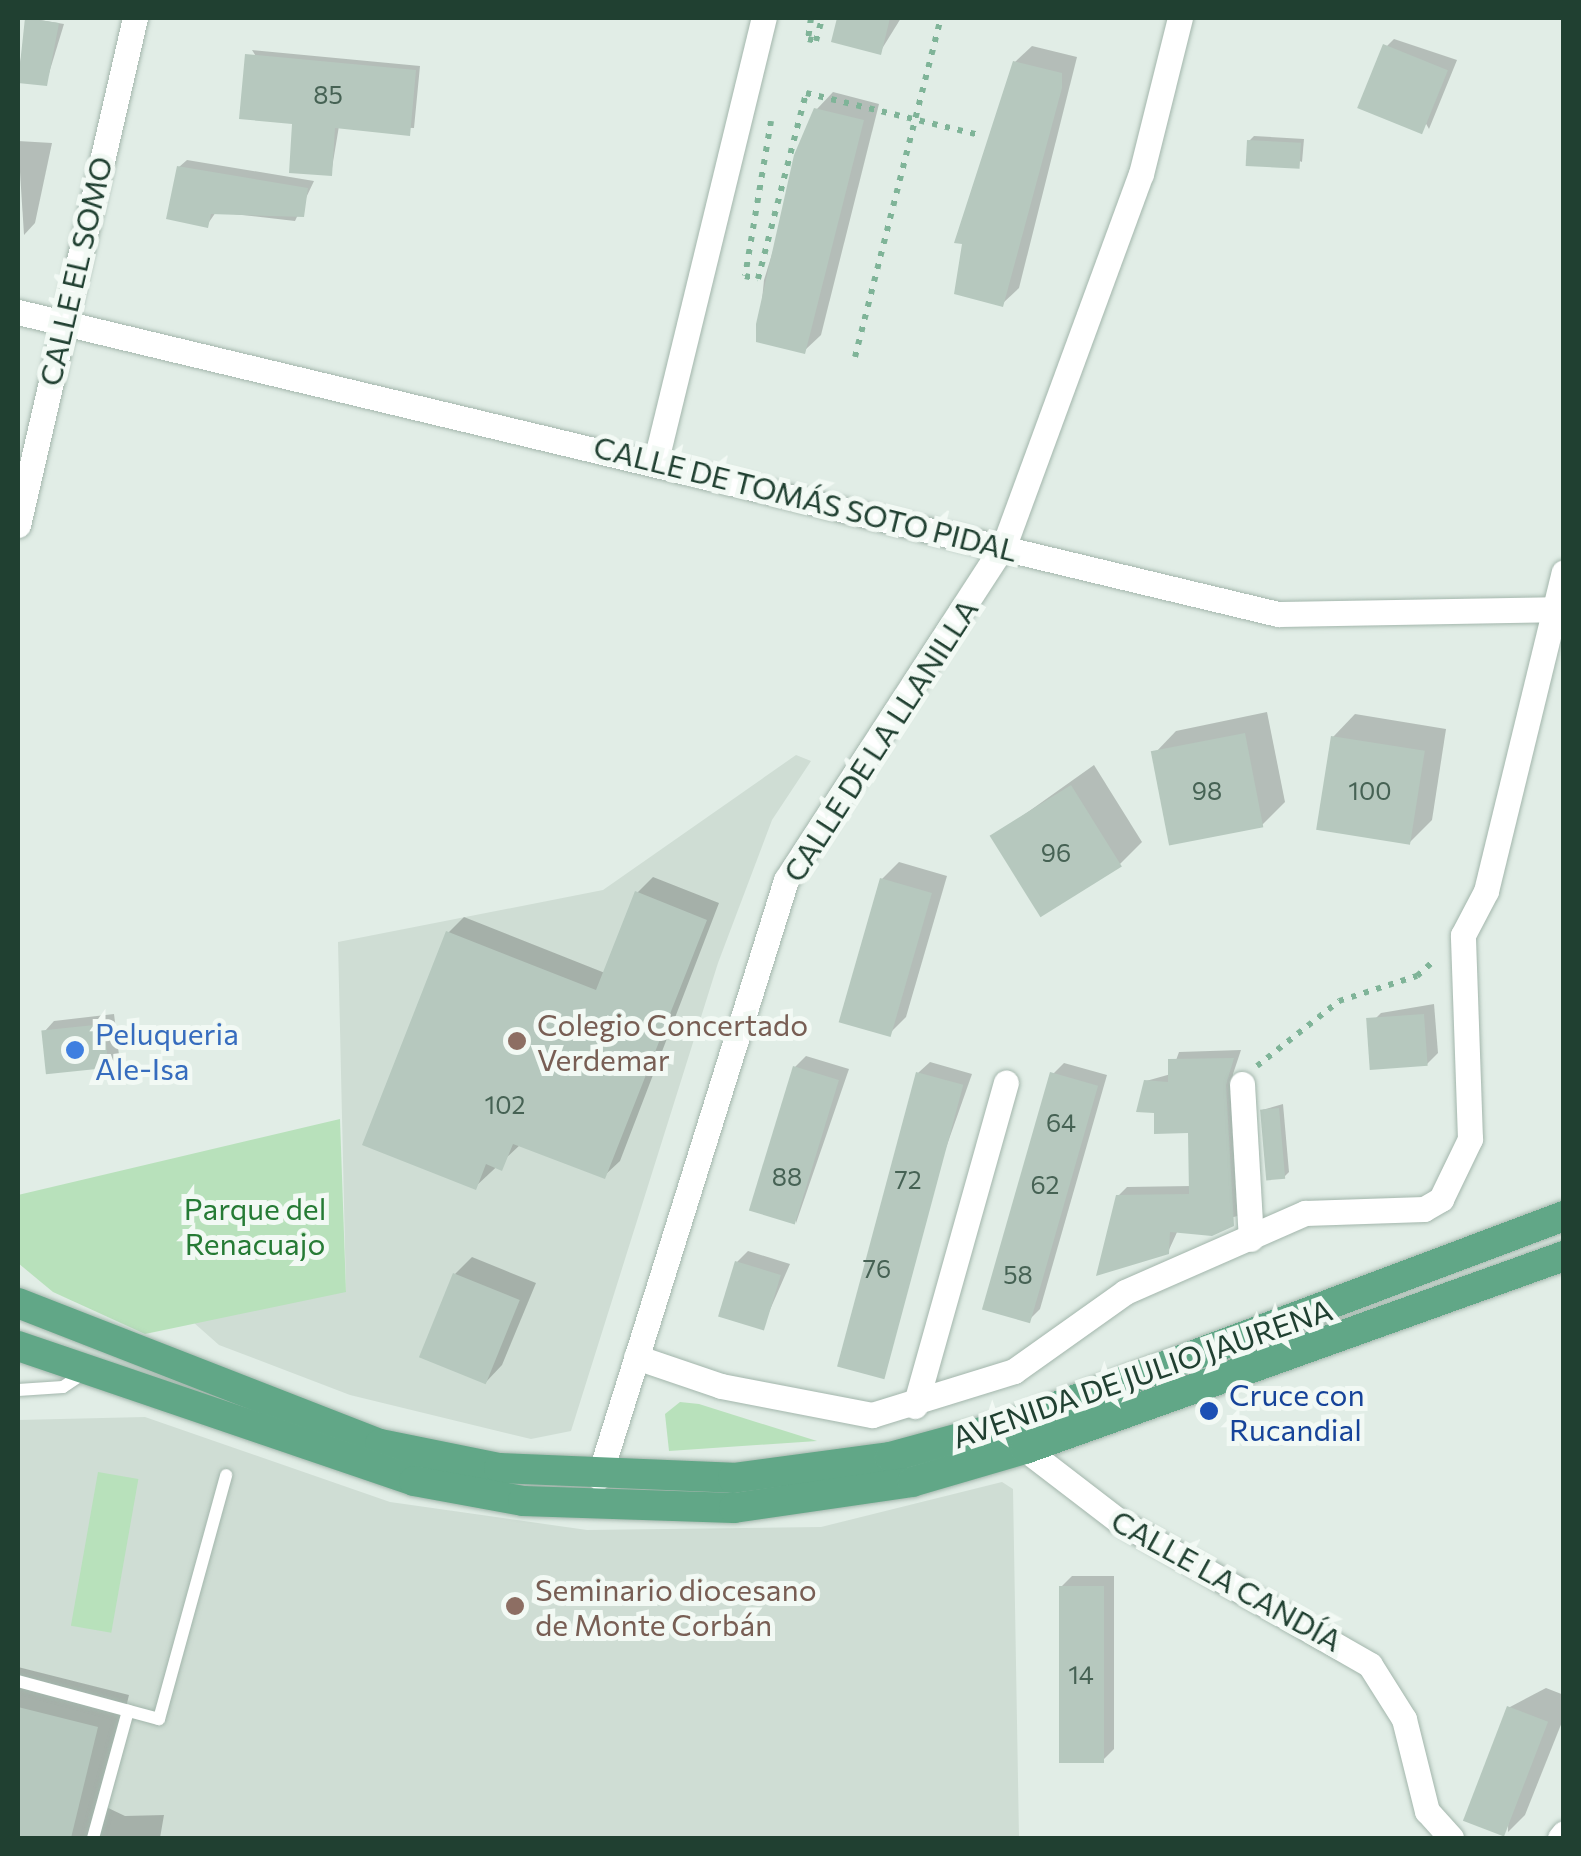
<!DOCTYPE html>
<html>
<head>
<meta charset="utf-8">
<style>
	body { margin:0 }
	#map { position:relative; width:1581px; height:1856px; overflow:hidden; background:#e1ede6; font-family:Commissioner,sans-serif }
	div>[style] { position:absolute }
	[style*='--x'] { left:calc(var(--x)*1px); top:calc(var(--y)*1px); width:calc(var(--w)*1px); rotate:calc(var(--a)*1deg) }
	.built>* { inset:0; background:#cfddd4 }
	.green>* { inset:0; background:#b8e1bb; transform-origin:0 0 }
	.shadow>* { inset:0; background:#0003 }
	.building>* { inset:0; background:#b6c8be; transform-origin:0 0 }
	.path>* { height:6px; margin-top:-3px; transform-origin:0; background:repeating-linear-gradient(90deg,#7fb498 0 5px,transparent 0 13px) }
	.roads { filter:drop-shadow(0 0 2px #a3b6ac) drop-shadow(0 0 2px #a3b6ac) }
	.service>* { height:12px; margin:-6px; padding:0 6px; transform-origin:6px; border-radius:6px; background:#fff }
	.minor>* { height:25px; margin:-12.5px; padding:0 12.5px; transform-origin:12.5px; border-radius:12.5px; background:#fff }
	.primary>* { height:30px; margin:-15px; padding:0 15px; transform-origin:15px; border-radius:15px; background:#61a787 }
	.dots>* { width:28px; height:28px; translate:-50% -50%; box-sizing:border-box; border:5px solid #f2f9f4; border-radius:50% }
	span { translate:-50% -50%; white-space:nowrap; text-align:center; line-height:1.15; -webkit-text-stroke:10px #f2f9f4; paint-order:stroke }
	.number-label { font-size:25px; color:#466254 }
	.number-label span { -webkit-text-stroke-width:0 }
	.street-label { font-size:30px; color:#204031 }
	.education-label { font-size:30px; color:#785e54 }
	.left { translate:0 -50%; text-align:left }
	.shop-label { font-size:30px; color:#366cbe }
	.park-label { font-size:30px; color:#267b35 }
	.transit-label { font-size:30px; color:#164399 }
	.frame { position:absolute; inset:0; border:20px solid #204031; pointer-events:none }
</style>
</head>
<body>
<div id="map">
	<div class="built">
		<div style="clip-path:polygon(796px 755px,811px 761px,772px 820px,718px 963px,571px 1431px,531px 1439px,350px 1395px,219px 1345px,193px 1322px,346px 1291px,338px 942px,603px 890px)"></div>
		<div style="clip-path:polygon(145px 1417px,390px 1502px,587px 1530px,821px 1527px,1002px 1482px,1013px 1489px,1019px 1838px,18px 1838px,18px 1420px)"></div>
	</div>
	<div class="green">
		<div style="clip-path:polygon(340px 1119px,346px 1292px,145px 1334px,53px 1292px,18px 1263px,18px 1195px)"></div>
		<div style="clip-path:polygon(680px 1402px,699px 1404px,817px 1441px,669px 1451px,665px 1414px)"></div>
		<div style="left:98px;top:1472px;width:41px;height:156px;rotate:10deg"></div>
	</div>
	<div class="shadow">
		<div style="clip-path:polygon(28px 18px,64px 24px,46px 83px,18px 75px)"></div>
		<div style="clip-path:polygon(839px 18px,901px 18px,880px 52px,834px 40px)"></div>
		<div style="clip-path:polygon(1394px 39px,1457px 60px,1429px 129px,1384px 49px)"></div>
		<div style="clip-path:polygon(1032px 46px,1077px 57px,1019px 288px,1002px 304px,1015px 62px)"></div>
		<div style="clip-path:polygon(252px 50px,420px 66px,414px 128px,339px 126px,331px 174px)"></div>
		<div style="clip-path:polygon(833px 92px,879px 104px,821px 335px,804px 351px,758px 340px,764px 280px,817px 109px)"></div>
		<div style="clip-path:polygon(1254px 136px,1304px 139px,1302px 162px,1249px 141px)"></div>
		<div style="clip-path:polygon(18px 141px,52px 143px,35px 223px,24px 235px)"></div>
		<div style="clip-path:polygon(187px 160px,314px 181px,295px 221px,216px 212px,207px 225px,179px 167px)"></div>
		<div style="clip-path:polygon(1267px 712px,1285px 802px,1262px 825px,1154px 754px,1176px 731px)"></div>
		<div style="clip-path:polygon(1355px 714px,1446px 729px,1432px 820px,1409px 843px,1333px 737px)"></div>
		<div style="clip-path:polygon(1094px 765px,1142px 842px,1120px 864px,993px 837px)"></div>
		<div style="clip-path:polygon(899px 862px,947px 876px,906px 1017px,889px 1034px,882px 879px)"></div>
		<div style="clip-path:polygon(653px 877px,719px 903px,620px 1161px,604px 1176px,521px 1144px,475px 1187px,448px 933px,464px 917px,605px 973px,637px 893px)"></div>
		<div style="clip-path:polygon(1434px 1004px,1438px 1053px,1427px 1064px,1370px 1024px,1381px 1013px)"></div>
		<div style="clip-path:polygon(114px 1014px,119px 1055px,108px 1066px,44px 1032px,54px 1021px)"></div>
		<div style="clip-path:polygon(1241px 1050px,1233px 1074px,1242px 1215px,1178px 1230px,1168px 1252px,1118px 1196px,1127px 1187px,1191px 1186px,1190px 1131px,1156px 1111px,1146px 1081px,1171px 1074px,1179px 1052px)"></div>
		<div style="clip-path:polygon(806px 1056px,849px 1069px,796px 1223px,795px 1067px)"></div>
		<div style="clip-path:polygon(930px 1062px,972px 1074px,867px 1372px,918px 1073px)"></div>
		<div style="clip-path:polygon(1064px 1063px,1107px 1075px,1040px 1309px,1029px 1320px,1053px 1074px)"></div>
		<div style="clip-path:polygon(1283px 1104px,1289px 1172px,1284px 1177px,1262px 1110px)"></div>
		<div style="clip-path:polygon(748px 1251px,790px 1264px,762px 1328px,737px 1262px)"></div>
		<div style="clip-path:polygon(472px 1257px,536px 1283px,502px 1365px,486px 1382px,455px 1274px)"></div>
		<div style="clip-path:polygon(1072px 1576px,1114px 1576px,1114px 1749px,1103px 1760px,1061px 1587px)"></div>
		<div style="clip-path:polygon(18px 1667px,129px 1695px,102px 1805px,125px 1816px,164px 1815px,160px 1838px,18px 1838px)"></div>
		<div style="clip-path:polygon(1546px 1688px,1564px 1695px,1564px 1717px,1525px 1815px,1508px 1832px,1510px 1707px)"></div>
	</div>
	<div class="building">
		<div style="clip-path:polygon(25px 18px,59px 23px,47px 86px,18px 83px)"></div>
		<div style="clip-path:polygon(837px 18px,890px 18px,881px 55px,831px 42px)"></div>
		<div style="left:1383px;top:44px;width:70px;height:69px;rotate:22deg"></div>
		<div style="clip-path:polygon(245px 54px,416px 70px,410px 136px,335px 128px,332px 176px,289px 173px,292px 124px,239px 119px)"></div>
		<div style="clip-path:polygon(1013px 61px,1062px 73px,1062px 88px,1003px 307px,954px 294px,962px 244px,954px 243px)"></div>
		<div style="clip-path:polygon(814px 108px,864px 120px,805px 354px,756px 342px,756px 324px,794px 155px)"></div>
		<div style="left:1247px;top:140px;width:54px;height:26px;rotate:3deg"></div>
		<div style="clip-path:polygon(177px 166px,308px 188px,304px 217px,211px 214px,208px 228px,166px 219px)"></div>
		<div style="left:1245px;top:733px;width:96px;height:96px;rotate:79deg"></div>
		<div style="left:1331px;top:736px;width:95px;height:95px;rotate:9deg"></div>
		<div style="left:1071px;top:785px;width:96px;height:96px;rotate:58deg"></div>
		<div style="left:880px;top:878px;width:54px;height:150px;rotate:16deg"></div>
		<div style="clip-path:polygon(635px 891px,707px 920px,605px 1179px,513px 1144px,502px 1171px,486px 1164px,476px 1190px,362px 1145px,446px 931px,596px 990px)"></div>
		<div style="left:1424px;top:1014px;width:52px;height:58px;rotate:86deg"></div>
		<div style="left:104px;top:1024px;width:44px;height:63px;rotate:84deg"></div>
		<div style="clip-path:polygon(1234px 1058px,1226px 1085px,1234px 1226px,1212px 1236px,1170px 1232px,1169px 1254px,1096px 1276px,1116px 1195px,1189px 1194px,1188px 1133px,1154px 1134px,1154px 1113px,1136px 1112px,1144px 1080px,1168px 1082px,1168px 1059px)"></div>
		<div style="left:793px;top:1066px;width:48px;height:151px;rotate:17deg"></div>
		<div style="left:916px;top:1072px;width:49px;height:305px;rotate:15deg"></div>
		<div style="left:1050px;top:1072px;width:50px;height:247px;rotate:16deg"></div>
		<div style="left:1279px;top:1108px;width:71px;height:19px;rotate:85deg"></div>
		<div style="left:735px;top:1261px;width:48px;height:58px;rotate:17deg"></div>
		<div style="left:453px;top:1273px;width:72px;height:91px;rotate:22deg"></div>
		<div style="left:1059px;top:1586px;width:45px;height:177px"></div>
		<div style="left:1507px;top:1706px;width:44px;height:123px;rotate:21deg"></div>
		<div style="clip-path:polygon(18px 1707px,98px 1727px,71px 1838px,18px 1838px)"></div>
	</div>
	<div class="path">
		<div style="--x:811;--y:18;--w:21;--a:98"></div>
		<div style="--x:808;--y:39;--w:8;--a:14"></div>
		<div style="--x:816;--y:41;--w:24;--a:-75"></div>
		<div style="--x:771;--y:121;--w:157;--a:99.5"></div>
		<div style="--x:745;--y:276;--w:13;--a:13"></div>
		<div style="--x:758;--y:279;--w:192;--a:-75.5"></div>
		<div style="--x:806;--y:93;--w:179;--a:13.6"></div>
		<div style="--x:855;--y:357;--w:350;--a:-75.8"></div>
		<div style="--x:1257;--y:1066;--w:105;--a:-38.4"></div>
		<div style="--x:1339;--y:1001;--w:82;--a:-17.8"></div>
		<div style="--x:1417;--y:976;--w:25;--a:-42"></div>
	</div>
	<div class="roads">
		<div class="service">
			<div style="--x:18;--y:1390;--w:45;--a:-3.8"></div>
			<div style="--x:63;--y:1387;--w:27;--a:-34"></div>
			<div style="--x:18;--y:1681;--w:146;--a:15.1"></div>
			<div style="--x:159;--y:1719;--w:253;--a:-74.6"></div>
			<div style="--x:93;--y:1838;--w:132;--a:-74.6"></div>
		</div>
		<div class="minor">
			<div style="--x:18;--y:312;--w:1296;--a:13.48"></div>
			<div style="--x:1278;--y:614;--w:277;--a:-1"></div>
			<div style="--x:656;--y:460;--w:455;--a:-76.3"></div>
			<div style="--x:18;--y:525;--w:520;--a:-77.01"></div>
			<div style="--x:1242;--y:1084;--w:155;--a:86.7"></div>
			<div style="--x:636;--y:1357;--w:90;--a:18.8"></div>
			<div style="--x:721;--y:1386;--w:154;--a:10.9"></div>
			<div style="--x:872;--y:1415;--w:149;--a:-17.2"></div>
			<div style="--x:1014;--y:1371;--w:136;--a:-35.4"></div>
			<div style="--x:1125;--y:1292;--w:197;--a:-23.7"></div>
			<div style="--x:1305;--y:1213;--w:119;--a:-1.9"></div>
			<div style="--x:1424;--y:1209;--w:20;--a:-30"></div>
			<div style="--x:1441;--y:1199;--w:67;--a:-64.2"></div>
			<div style="--x:1470;--y:1139;--w:204;--a:-92"></div>
			<div style="--x:1463;--y:935;--w:50;--a:-62.4"></div>
			<div style="--x:1486;--y:891;--w:328;--a:-76.3"></div>
			<div style="--x:915;--y:1406;--w:336;--a:-74.3"></div>
			<div style="--x:1025;--y:1449;--w:118;--a:37.5"></div>
			<div style="--x:1119;--y:1521;--w:289;--a:29.8"></div>
			<div style="--x:1370;--y:1665;--w:64;--a:57.8"></div>
			<div style="--x:1404;--y:1719;--w:95;--a:76"></div>
			<div style="--x:1427;--y:1811;--w:36;--a:48"></div>
			<div style="--x:599;--y:1477;--w:626;--a:-72.61"></div>
			<div style="--x:786;--y:880;--w:402;--a:-57"></div>
			<div style="--x:1005;--y:543;--w:393;--a:-69.8"></div>
			<div style="--x:1141;--y:174;--w:161;--a:-76"></div>
			<div style="--x:1560;--y:1838;--w:6;--a:-51"></div>
		</div>
		<div class="primary">
			<div style="--x:18;--y:1303;--w:388;--a:21.3"></div>
			<div style="--x:380;--y:1444;--w:121;--a:11.4"></div>
			<div style="--x:499;--y:1468;--w:234;--a:2.4"></div>
			<div style="--x:733;--y:1478;--w:158;--a:-7.6"></div>
			<div style="--x:890;--y:1457;--w:122;--a:-15.2"></div>
			<div style="--x:1008;--y:1425;--w:594;--a:-20.6"></div>
			<div style="--x:18;--y:1346;--w:418;--a:18.8"></div>
			<div style="--x:414;--y:1481;--w:111;--a:10.4"></div>
			<div style="--x:523;--y:1501;--w:211;--a:1.9"></div>
			<div style="--x:734;--y:1508;--w:180;--a:-8.3"></div>
			<div style="--x:912;--y:1482;--w:118;--a:-16.3"></div>
			<div style="--x:1025;--y:1449;--w:573;--a:-19.7"></div>
		</div>
	</div>
	<div class="dots">
		<div style="left:517px;top:1041px;background:#8d6e63"></div>
		<div style="left:75px;top:1050px;background:#3f7fe0"></div>
		<div style="left:1209px;top:1411px;background:#1a4fb4"></div>
		<div style="left:515px;top:1606px;background:#8d6e63"></div>
	</div>
	<div class="number-label">
		<span style="left:328px;top:94px">85</span>
		<span style="left:1207px;top:790px">98</span>
		<span style="left:1370px;top:790px">100</span>
		<span style="left:1056px;top:852px">96</span>
		<span style="left:505px;top:1104px">102</span>
		<span style="left:1061px;top:1122px">64</span>
		<span style="left:787px;top:1176px">88</span>
		<span style="left:908px;top:1179px">72</span>
		<span style="left:1045px;top:1184px">62</span>
		<span style="left:877px;top:1268px">76</span>
		<span style="left:1018px;top:1274px">58</span>
		<span style="left:1081px;top:1674px">14</span>
	</div>
	<div class="street-label">
		<span style="left:75px;top:271px;rotate:-77deg">CALLE EL SOMO</span>
		<span style="left:806px;top:498px;rotate:14deg">CALLE DE TOMÁS SOTO PIDAL</span>
		<span style="left:880px;top:740px;rotate:-57deg">CALLE DE LA LLANILLA</span>
		<span style="left:1142px;top:1373px;rotate:-19deg">AVENIDA DE JULIO JAURENA</span>
		<span style="left:1227px;top:1580px;rotate:29deg">CALLE LA CANDÍA</span>
	</div>
	<div class="education-label">
		<span class="left" style="left:537px;top:1041px">Colegio Concertado<br>Verdemar</span>
		<span class="left" style="left:535px;top:1606px">Seminario diocesano<br>de Monte Corbán</span>
	</div>
	<div class="shop-label">
		<span class="left" style="left:95px;top:1050px">Peluqueria<br>Ale-Isa</span>
	</div>
	<div class="park-label">
		<span style="left:255px;top:1225px">Parque del<br>Renacuajo</span>
	</div>
	<div class="transit-label">
		<span class="left" style="left:1229px;top:1411px">Cruce con<br>Rucandial</span>
	</div>
	<div class="frame"></div>
</div>
</body>
</html>
